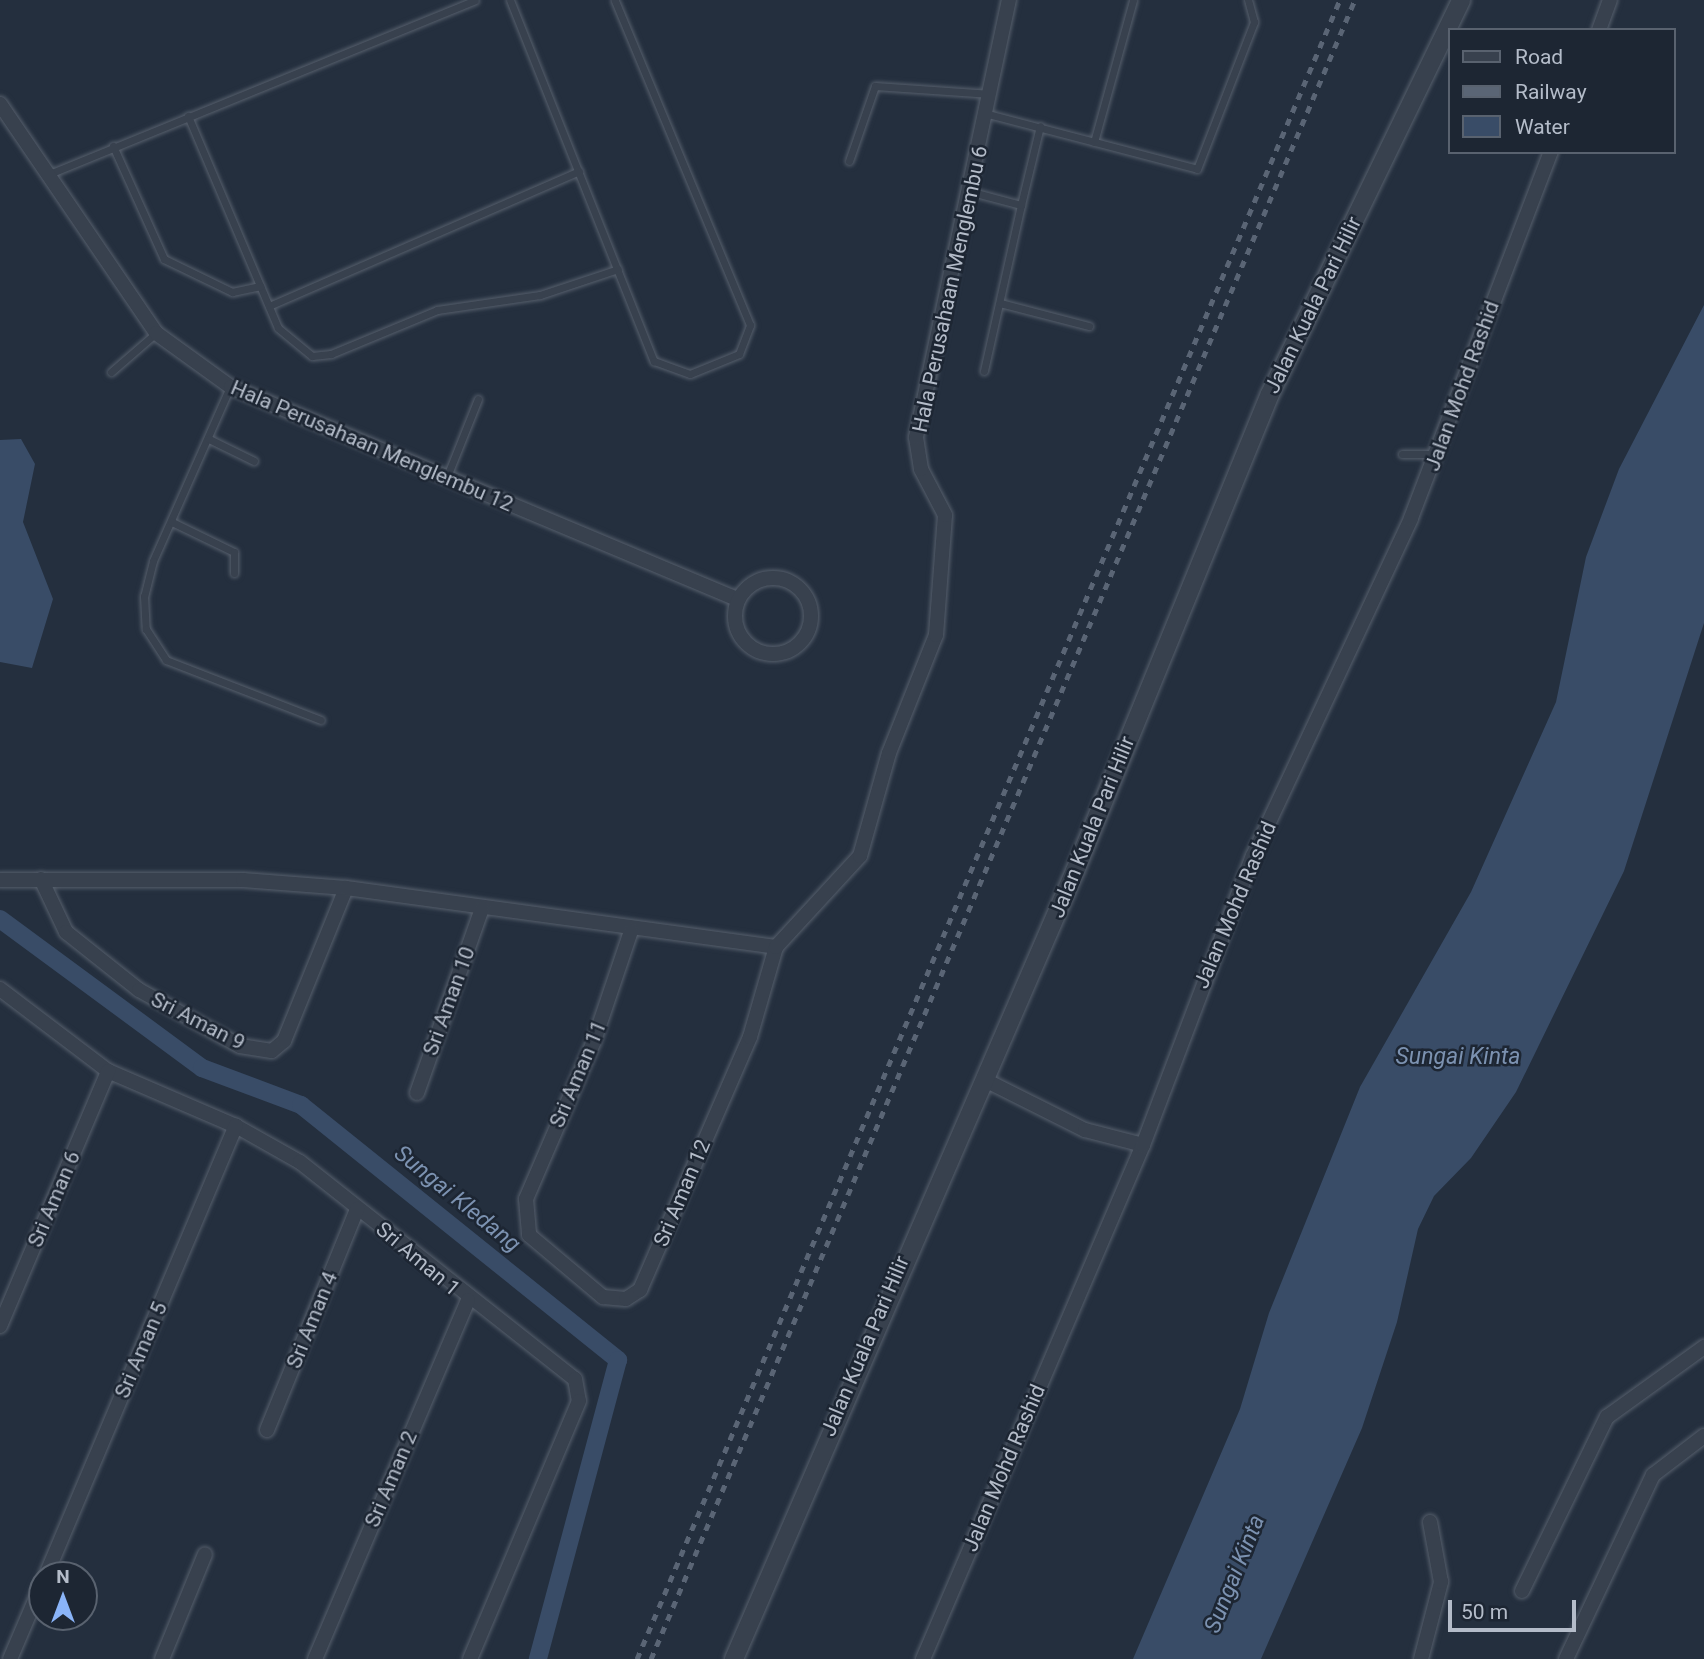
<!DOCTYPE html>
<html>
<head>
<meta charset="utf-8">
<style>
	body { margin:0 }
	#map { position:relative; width:1704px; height:1659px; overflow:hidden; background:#242f3e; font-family:Roboto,sans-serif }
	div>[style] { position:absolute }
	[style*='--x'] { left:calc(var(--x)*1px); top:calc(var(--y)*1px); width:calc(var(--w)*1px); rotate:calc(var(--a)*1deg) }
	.water>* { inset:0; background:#394c67 }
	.canal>* { height:18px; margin:-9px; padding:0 9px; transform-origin:9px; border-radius:9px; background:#394c67 }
	.roads { filter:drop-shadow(0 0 2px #565f6c) drop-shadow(0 0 2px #565f6c) }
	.service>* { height:7px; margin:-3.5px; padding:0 3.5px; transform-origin:3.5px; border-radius:3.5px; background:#38414e }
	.minor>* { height:14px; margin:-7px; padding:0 7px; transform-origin:7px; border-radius:7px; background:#38414e }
	.minor>.ring { margin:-7px; padding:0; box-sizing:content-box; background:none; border:14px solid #38414e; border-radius:50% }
	.tertiary>* { height:18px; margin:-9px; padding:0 9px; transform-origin:9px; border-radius:9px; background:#38414e }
	.rail>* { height:5px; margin-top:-2.5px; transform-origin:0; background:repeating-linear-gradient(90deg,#5a6575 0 7px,transparent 0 14px) }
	span { translate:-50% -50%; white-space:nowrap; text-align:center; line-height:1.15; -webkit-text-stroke:5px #1d2633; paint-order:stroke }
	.street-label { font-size:21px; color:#b4bcc9 }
	.water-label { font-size:23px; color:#7c92b1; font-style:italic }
	.legend { position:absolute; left:1448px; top:28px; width:228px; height:126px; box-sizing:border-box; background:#1d2633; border:2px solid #59626f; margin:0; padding:9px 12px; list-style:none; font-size:21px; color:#b4bcc9 }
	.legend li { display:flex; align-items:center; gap:14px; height:35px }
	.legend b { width:35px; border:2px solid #59626f }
	.north { position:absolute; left:28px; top:1561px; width:70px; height:70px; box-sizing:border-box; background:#1d2633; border:2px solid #59626f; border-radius:50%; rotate:0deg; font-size:19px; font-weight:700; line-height:28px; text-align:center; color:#b4bcc9 }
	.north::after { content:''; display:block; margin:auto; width:24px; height:32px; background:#8ab4f8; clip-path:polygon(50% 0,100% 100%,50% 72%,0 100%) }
	.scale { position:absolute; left:1448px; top:1600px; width:128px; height:32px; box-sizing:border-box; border:4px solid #b4bcc9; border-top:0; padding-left:9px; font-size:21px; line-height:24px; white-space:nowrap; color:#b4bcc9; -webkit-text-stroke:5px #1d2633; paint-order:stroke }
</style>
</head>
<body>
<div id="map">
	<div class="water">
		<div style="clip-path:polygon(1704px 305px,1704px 623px,1624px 871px,1516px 1092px,1471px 1158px,1434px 1196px,1418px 1229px,1397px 1322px,1362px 1428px,1261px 1659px,1133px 1659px,1240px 1409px,1269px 1313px,1360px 1087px,1471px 892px,1556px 702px,1586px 557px,1619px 469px)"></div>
		<div style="clip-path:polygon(21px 439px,35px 464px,23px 522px,53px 599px,32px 668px,0 662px,0 440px)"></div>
	</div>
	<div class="canal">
		<div style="--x:0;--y:919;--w:251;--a:36.4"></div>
		<div style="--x:202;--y:1068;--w:106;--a:20.5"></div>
		<div style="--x:301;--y:1105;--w:407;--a:38.8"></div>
		<div style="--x:618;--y:1360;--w:310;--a:105"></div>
	</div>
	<div class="roads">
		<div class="service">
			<div style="--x:510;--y:0;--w:389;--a:68.3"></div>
			<div style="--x:654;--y:361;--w:38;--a:20"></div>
			<div style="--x:690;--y:374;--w:53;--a:-22.2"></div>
			<div style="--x:739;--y:354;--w:31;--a:-69"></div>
			<div style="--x:750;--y:325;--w:352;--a:-112.6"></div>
			<div style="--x:988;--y:114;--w:216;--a:14.7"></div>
			<div style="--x:1197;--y:169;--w:158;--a:-68.8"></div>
			<div style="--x:1254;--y:22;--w:23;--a:-105"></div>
			<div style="--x:188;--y:116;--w:230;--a:67"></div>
			<div style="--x:278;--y:328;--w:44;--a:39.5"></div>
			<div style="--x:312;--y:356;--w:19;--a:-6"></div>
			<div style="--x:331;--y:354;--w:115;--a:-22.5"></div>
			<div style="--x:437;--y:310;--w:104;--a:-8.3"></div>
			<div style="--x:540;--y:295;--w:82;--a:-18.4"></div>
			<div style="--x:1094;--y:142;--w:147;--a:-74.6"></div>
			<div style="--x:113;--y:146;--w:124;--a:65.7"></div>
			<div style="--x:164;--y:259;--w:76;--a:25.9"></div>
			<div style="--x:232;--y:292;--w:29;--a:-12"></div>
			<div style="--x:849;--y:161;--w:79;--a:-70.9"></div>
			<div style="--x:875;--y:86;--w:116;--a:3.9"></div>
			<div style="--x:47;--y:175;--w:462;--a:-22.2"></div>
			<div style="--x:972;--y:192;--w:51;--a:14.9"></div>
			<div style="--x:1021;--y:205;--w:170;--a:102.6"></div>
			<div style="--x:1021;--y:205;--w:81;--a:-76.5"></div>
			<div style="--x:1000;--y:303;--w:92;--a:14.5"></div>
			<div style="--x:269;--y:306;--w:338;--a:-23.5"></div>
			<div style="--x:111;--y:372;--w:60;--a:-40.9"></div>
			<div style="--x:230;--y:387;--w:190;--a:113.9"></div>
			<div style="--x:153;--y:561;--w:36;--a:104"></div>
			<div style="--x:144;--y:596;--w:33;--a:87"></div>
			<div style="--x:146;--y:629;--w:37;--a:57"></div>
			<div style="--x:166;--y:660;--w:166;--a:21.2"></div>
			<div style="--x:209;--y:439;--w:50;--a:26.1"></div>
			<div style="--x:1402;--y:454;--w:35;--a:0"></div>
			<div style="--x:446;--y:479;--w:86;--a:-68.2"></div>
			<div style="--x:172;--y:522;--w:69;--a:25.8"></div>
			<div style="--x:234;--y:552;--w:21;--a:90"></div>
		</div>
		<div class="minor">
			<div style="--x:1599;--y:30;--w:32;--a:-70"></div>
			<div style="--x:0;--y:104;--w:277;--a:55.7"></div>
			<div style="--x:156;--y:333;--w:92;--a:35.8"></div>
			<div style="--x:231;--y:387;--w:549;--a:22.73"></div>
			<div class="ring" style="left:735px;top:578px;width:62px;height:62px"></div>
			<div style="--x:41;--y:879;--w:59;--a:64.7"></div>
			<div style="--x:66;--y:932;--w:93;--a:38.5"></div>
			<div style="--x:139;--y:990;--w:115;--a:29"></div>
			<div style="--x:240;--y:1046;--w:32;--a:9"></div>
			<div style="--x:272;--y:1051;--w:16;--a:-40"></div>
			<div style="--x:284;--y:1041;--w:165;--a:-67.9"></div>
			<div style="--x:0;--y:880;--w:243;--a:0"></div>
			<div style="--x:243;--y:880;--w:103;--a:4.4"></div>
			<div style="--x:346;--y:888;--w:434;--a:7.8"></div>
			<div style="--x:631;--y:931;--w:116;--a:108.6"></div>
			<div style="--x:594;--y:1041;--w:172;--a:113.3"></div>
			<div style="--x:526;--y:1199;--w:36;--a:85"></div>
			<div style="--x:529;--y:1235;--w:97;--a:40"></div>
			<div style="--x:603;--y:1297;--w:23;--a:5"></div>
			<div style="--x:626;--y:1299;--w:17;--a:-33"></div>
			<div style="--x:640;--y:1290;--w:276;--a:-66.5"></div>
			<div style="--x:750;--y:1037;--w:94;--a:-73.9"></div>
			<div style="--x:776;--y:947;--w:124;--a:-47.3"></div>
			<div style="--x:860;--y:856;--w:107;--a:-74.3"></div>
			<div style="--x:889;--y:753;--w:127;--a:-68.3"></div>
			<div style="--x:936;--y:635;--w:120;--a:-85.7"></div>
			<div style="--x:945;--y:515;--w:52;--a:-117.6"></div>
			<div style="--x:921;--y:469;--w:32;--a:-99"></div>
			<div style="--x:916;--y:437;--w:447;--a:-78"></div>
			<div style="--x:0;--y:989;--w:136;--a:37.2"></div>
			<div style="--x:108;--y:1071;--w:139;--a:23.3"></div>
			<div style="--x:236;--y:1126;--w:73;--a:29.4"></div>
			<div style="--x:300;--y:1162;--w:350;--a:38.3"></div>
			<div style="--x:575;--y:1379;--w:22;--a:80"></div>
			<div style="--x:579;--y:1401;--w:280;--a:112.9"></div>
			<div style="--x:985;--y:1080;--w:112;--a:26.6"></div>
			<div style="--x:1085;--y:1130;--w:60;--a:14.5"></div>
			<div style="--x:417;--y:1093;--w:196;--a:-70.6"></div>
			<div style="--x:0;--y:1326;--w:277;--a:-67"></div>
			<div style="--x:267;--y:1430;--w:239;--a:-67.8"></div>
			<div style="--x:46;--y:1575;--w:488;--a:-67.1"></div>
			<div style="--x:1522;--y:1591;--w:194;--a:-64"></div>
			<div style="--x:1607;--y:1417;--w:120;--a:-35.8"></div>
			<div style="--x:10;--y:1659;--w:82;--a:-66.9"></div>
			<div style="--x:162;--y:1659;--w:113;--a:-67.7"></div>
			<div style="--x:315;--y:1659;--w:390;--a:-66.9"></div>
			<div style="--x:923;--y:1659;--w:559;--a:-66.83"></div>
			<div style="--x:1143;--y:1145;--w:309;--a:-69.2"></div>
			<div style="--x:1253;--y:856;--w:373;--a:-64.9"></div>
			<div style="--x:1411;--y:518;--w:392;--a:-69.1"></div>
			<div style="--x:1421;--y:1659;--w:80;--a:-75.4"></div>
			<div style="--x:1441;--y:1582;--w:61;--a:-100.4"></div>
			<div style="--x:1566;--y:1659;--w:204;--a:-64.7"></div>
			<div style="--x:1653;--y:1475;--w:64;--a:-37.4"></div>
		</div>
		<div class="tertiary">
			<div style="--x:734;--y:1659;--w:859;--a:-66.6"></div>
			<div style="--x:1075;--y:871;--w:515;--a:-67.77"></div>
			<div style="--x:1270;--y:394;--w:438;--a:-64.1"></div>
		</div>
	</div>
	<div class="rail">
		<div style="--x:637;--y:1659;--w:1802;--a:-67.04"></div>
		<div style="--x:651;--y:1659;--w:1802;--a:-67.01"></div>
	</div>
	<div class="street-label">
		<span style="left:950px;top:289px;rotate:-78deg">Hala Perusahaan Menglembu 6</span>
		<span style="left:1313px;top:305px;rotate:-64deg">Jalan Kuala Pari Hilir</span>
		<span style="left:1462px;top:386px;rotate:-70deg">Jalan Mohd Rashid</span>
		<span style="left:372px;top:446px;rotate:23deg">Hala Perusahaan Menglembu 12</span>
		<span style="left:1092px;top:827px;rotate:-68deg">Jalan Kuala Pari Hilir</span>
		<span style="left:1235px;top:905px;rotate:-67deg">Jalan Mohd Rashid</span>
		<span style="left:449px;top:1001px;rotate:-70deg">Sri Aman 10</span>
		<span style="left:198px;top:1021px;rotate:27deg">Sri Aman 9</span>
		<span style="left:578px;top:1074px;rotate:-67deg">Sri Aman 11</span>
		<span style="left:682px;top:1193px;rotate:-67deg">Sri Aman 12</span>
		<span style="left:54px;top:1199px;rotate:-67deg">Sri Aman 6</span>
		<span style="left:418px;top:1259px;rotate:40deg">Sri Aman 1</span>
		<span style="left:312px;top:1320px;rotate:-68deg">Sri Aman 4</span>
		<span style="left:865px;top:1346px;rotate:-67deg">Jalan Kuala Pari Hilir</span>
		<span style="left:141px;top:1350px;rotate:-67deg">Sri Aman 5</span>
		<span style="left:1004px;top:1468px;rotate:-67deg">Jalan Mohd Rashid</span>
		<span style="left:391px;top:1479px;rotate:-67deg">Sri Aman 2</span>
	</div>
	<div class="water-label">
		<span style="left:1458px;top:1057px">Sungai Kinta</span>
		<span style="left:457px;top:1199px;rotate:39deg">Sungai Kledang</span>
		<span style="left:1235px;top:1574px;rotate:-68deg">Sungai Kinta</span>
	</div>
	<ul class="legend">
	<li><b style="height:9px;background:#38414e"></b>Road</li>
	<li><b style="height:9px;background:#5a6575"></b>Railway</li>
	<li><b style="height:19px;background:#394c67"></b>Water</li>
	</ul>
	<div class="north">N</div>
	<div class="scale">50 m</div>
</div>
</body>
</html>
